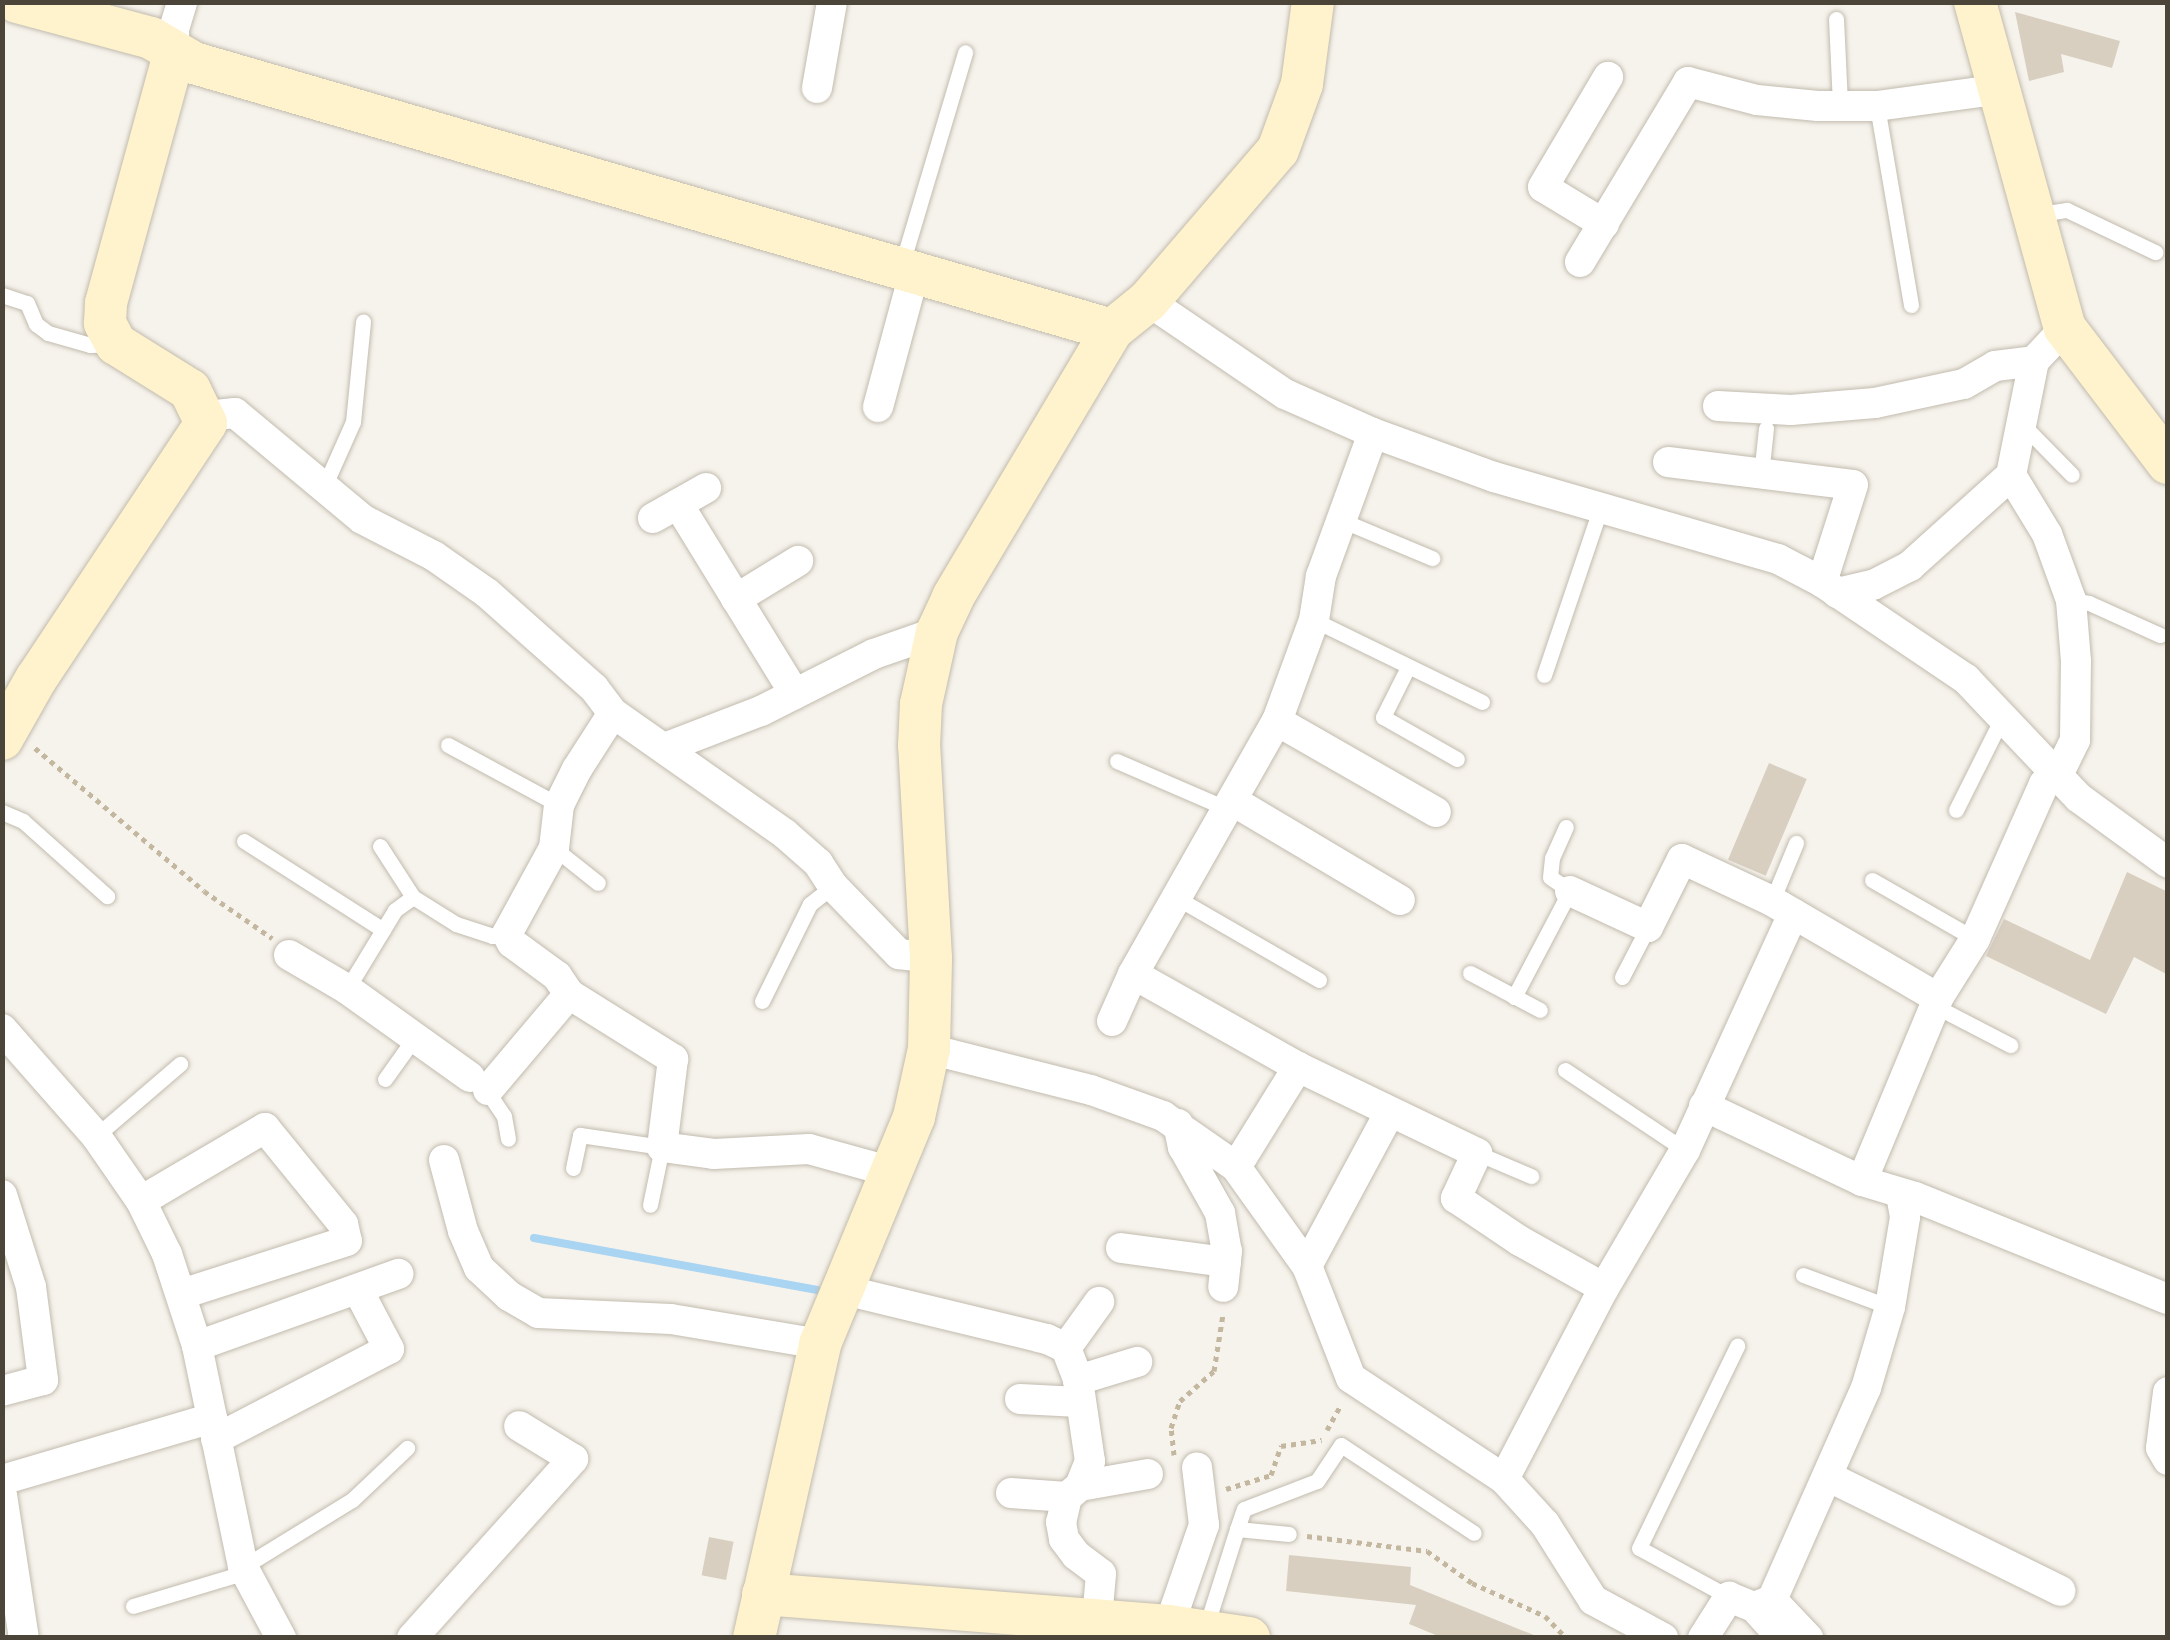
<!DOCTYPE html>
<html>
<head>
<meta charset="utf-8">
<style>
	body { margin:0 }
	#map { position:relative; width:2170px; height:1640px; overflow:hidden; background:#f6f3ec; font-family:"Titillium Web",sans-serif }
	div>[style] { position:absolute }
	[style*='--x'] { left:calc(var(--x)*1px); top:calc(var(--y)*1px); width:calc(var(--w)*1px); rotate:calc(var(--a)*1deg) }
	.stream>* { height:8px; margin:-4px; padding:0 4px; transform-origin:4px; border-radius:4px; background:#a9d4f2 }
	.building>* { inset:0; background:#d8cfc1; transform-origin:0 0 }
	.path>* { height:5px; margin-top:-2.5px; transform-origin:0; background:repeating-linear-gradient(90deg,#c4b79f 0 5px,transparent 0 10px) }
	.roads { filter:drop-shadow(0 0 2px #c2bbae) drop-shadow(0 0 2px #c2bbae) }
	.lane>* { height:15px; margin:-7.5px; padding:0 7.5px; transform-origin:7.5px; border-radius:7.5px; background:#fff }
	.street>* { height:30px; margin:-15px; padding:0 15px; transform-origin:15px; border-radius:15px; background:#fff }
	.secondary>* { height:42px; margin:-21px; padding:0 21px; transform-origin:21px; border-radius:21px; background:#fff3cd }
	span { translate:-50% -50%; white-space:nowrap; text-align:center; line-height:1.15; -webkit-text-stroke:8px #fff; paint-order:stroke }
	.frame { position:absolute; inset:0; border:5px solid #4b4439; pointer-events:none }
</style>
</head>
<body>
<div id="map">
	<div class="stream">
		<div style="--x:534;--y:1238;--w:288;--a:10.4"></div>
	</div>
	<div class="building">
		<div style="clip-path:polygon(2015px 12px,2120px 41px,2112px 68px,2061px 54px,2064px 72px,2029px 81px)"></div>
		<div style="left:1769px;top:763px;width:41px;height:105px;rotate:23deg"></div>
		<div style="clip-path:polygon(2127px 872px,2168px 892px,2168px 975px,2134px 957px,2106px 1014px,1986px 956px,2004px 919px,2090px 960px)"></div>
		<div style="left:709px;top:1537px;width:25px;height:39px;rotate:11deg"></div>
		<div style="clip-path:polygon(1289px 1555px,1411px 1567px,1410px 1585px,1541px 1638px,1443px 1638px,1409px 1624px,1416px 1605px,1286px 1591px)"></div>
	</div>
	<div class="path">
		<div style="--x:35;--y:748;--w:221;--a:40.2"></div>
		<div style="--x:204;--y:891;--w:83;--a:34.7"></div>
		<div style="--x:1327;--y:1430;--w:29;--a:-61"></div>
		<div style="--x:1174;--y:1455;--w:27;--a:-96"></div>
		<div style="--x:1171;--y:1428;--w:28;--a:-72"></div>
		<div style="--x:1180;--y:1401;--w:45;--a:-41.4"></div>
		<div style="--x:1214;--y:1371;--w:58;--a:-81"></div>
		<div style="--x:1226;--y:1489;--w:47;--a:-17.3"></div>
		<div style="--x:1271;--y:1475;--w:31;--a:-71"></div>
		<div style="--x:1281;--y:1446;--w:41;--a:-8.3"></div>
		<div style="--x:1307;--y:1536;--w:121;--a:7.1"></div>
		<div style="--x:1427;--y:1551;--w:55;--a:35.4"></div>
		<div style="--x:1472;--y:1583;--w:80;--a:24.3"></div>
		<div style="--x:1545;--y:1616;--w:30;--a:46"></div>
	</div>
	<div class="roads">
		<div class="lane">
			<div style="--x:1836;--y:19;--w:86;--a:87.3"></div>
			<div style="--x:1877;--y:106;--w:202;--a:80.3"></div>
			<div style="--x:2034;--y:215;--w:33;--a:-9"></div>
			<div style="--x:2067;--y:210;--w:98;--a:25.5"></div>
			<div style="--x:902;--y:264;--w:221;--a:-73.4"></div>
			<div style="--x:2;--y:295;--w:26;--a:18"></div>
			<div style="--x:27;--y:303;--w:23;--a:67"></div>
			<div style="--x:36;--y:324;--w:15;--a:37"></div>
			<div style="--x:48;--y:333;--w:44;--a:15.9"></div>
			<div style="--x:90;--y:345;--w:23;--a:-2"></div>
			<div style="--x:2022;--y:424;--w:71;--a:45.6"></div>
			<div style="--x:1761;--y:475;--w:47;--a:-83.9"></div>
			<div style="--x:324;--y:487;--w:71;--a:-66"></div>
			<div style="--x:353;--y:422;--w:101;--a:-84.3"></div>
			<div style="--x:1341;--y:520;--w:99;--a:22.7"></div>
			<div style="--x:2071;--y:600;--w:18;--a:9"></div>
			<div style="--x:2089;--y:603;--w:78;--a:24.3"></div>
			<div style="--x:1314;--y:620;--w:187;--a:26"></div>
			<div style="--x:1408;--y:667;--w:56;--a:116.6"></div>
			<div style="--x:1383;--y:717;--w:85;--a:29.6"></div>
			<div style="--x:1544;--y:675;--w:177;--a:-71.3"></div>
			<div style="--x:448;--y:745;--w:126;--a:28.4"></div>
			<div style="--x:1117;--y:761;--w:121;--a:23.4"></div>
			<div style="--x:1956;--y:810;--w:107;--a:-63.4"></div>
			<div style="--x:2;--y:812;--w:23;--a:23"></div>
			<div style="--x:23;--y:821;--w:113;--a:41.8"></div>
			<div style="--x:244;--y:841;--w:165;--a:32.6"></div>
			<div style="--x:380;--y:846;--w:61;--a:57.1"></div>
			<div style="--x:554;--y:848;--w:56;--a:38.5"></div>
			<div style="--x:1872;--y:880;--w:119;--a:29.8"></div>
			<div style="--x:1177;--y:898;--w:164;--a:30"></div>
			<div style="--x:1772;--y:901;--w:63;--a:-67.5"></div>
			<div style="--x:1470;--y:973;--w:79;--a:27.9"></div>
			<div style="--x:1622;--y:977;--w:56;--a:-62.5"></div>
			<div style="--x:347;--y:989;--w:92;--a:-58.7"></div>
			<div style="--x:395;--y:910;--w:22;--a:-36"></div>
			<div style="--x:413;--y:897;--w:51;--a:32.1"></div>
			<div style="--x:456;--y:924;--w:38;--a:18"></div>
			<div style="--x:492;--y:936;--w:15;--a:-8"></div>
			<div style="--x:1514;--y:997;--w:120;--a:-62.2"></div>
			<div style="--x:1570;--y:891;--w:24;--a:-145"></div>
			<div style="--x:1550;--y:877;--w:19;--a:-84"></div>
			<div style="--x:1552;--y:858;--w:34;--a:-66"></div>
			<div style="--x:762;--y:1001;--w:108;--a:-63.7"></div>
			<div style="--x:810;--y:904;--w:29;--a:-38"></div>
			<div style="--x:1935;--y:1006;--w:85;--a:27.5"></div>
			<div style="--x:1565;--y:1070;--w:144;--a:33.7"></div>
			<div style="--x:385;--y:1079;--w:52;--a:-54.5"></div>
			<div style="--x:485;--y:1088;--w:34;--a:56"></div>
			<div style="--x:504;--y:1116;--w:23;--a:80"></div>
			<div style="--x:96;--y:1136;--w:111;--a:-40.6"></div>
			<div style="--x:1477;--y:1153;--w:59;--a:23.1"></div>
			<div style="--x:573;--y:1168;--w:34;--a:-78"></div>
			<div style="--x:580;--y:1135;--w:83;--a:8.3"></div>
			<div style="--x:662;--y:1147;--w:59;--a:101.7"></div>
			<div style="--x:1803;--y:1275;--w:93;--a:20.2"></div>
			<div style="--x:1237;--y:1529;--w:21;--a:-71"></div>
			<div style="--x:1244;--y:1509;--w:78;--a:-21"></div>
			<div style="--x:1317;--y:1481;--w:43;--a:-56.3"></div>
			<div style="--x:1341;--y:1445;--w:159;--a:33.5"></div>
			<div style="--x:243;--y:1567;--w:128;--a:-31.6"></div>
			<div style="--x:352;--y:1500;--w:76;--a:-43.4"></div>
			<div style="--x:1729;--y:1597;--w:102;--a:-151.4"></div>
			<div style="--x:1639;--y:1548;--w:225;--a:-64.1"></div>
			<div style="--x:133;--y:1606;--w:118;--a:-16.7"></div>
			<div style="--x:1205;--y:1630;--w:106;--a:-72.4"></div>
			<div style="--x:1237;--y:1529;--w:52;--a:5.5"></div>
		</div>
		<div class="street">
			<div style="--x:174;--y:54;--w:25;--a:-90"></div>
			<div style="--x:174;--y:29;--w:28;--a:-73"></div>
			<div style="--x:817;--y:88;--w:87;--a:-80.1"></div>
			<div style="--x:1604;--y:224;--w:71;--a:-148.8"></div>
			<div style="--x:1543;--y:187;--w:128;--a:-59.4"></div>
			<div style="--x:1580;--y:262;--w:210;--a:-59"></div>
			<div style="--x:1688;--y:82;--w:71;--a:14.6"></div>
			<div style="--x:1757;--y:100;--w:61;--a:5.6"></div>
			<div style="--x:1818;--y:106;--w:59;--a:0"></div>
			<div style="--x:1877;--y:106;--w:125;--a:-7.8"></div>
			<div style="--x:1148;--y:301;--w:166;--a:34.2"></div>
			<div style="--x:1285;--y:394;--w:96;--a:23.9"></div>
			<div style="--x:1373;--y:433;--w:129;--a:20"></div>
			<div style="--x:1494;--y:477;--w:296;--a:16.1"></div>
			<div style="--x:1778;--y:559;--w:50;--a:27.6"></div>
			<div style="--x:1822;--y:582;--w:174;--a:34"></div>
			<div style="--x:1966;--y:679;--w:164;--a:46.5"></div>
			<div style="--x:2079;--y:798;--w:110;--a:36.1"></div>
			<div style="--x:1718;--y:406;--w:73;--a:3.1"></div>
			<div style="--x:1791;--y:410;--w:84;--a:-4.8"></div>
			<div style="--x:1875;--y:403;--w:91;--a:-12.1"></div>
			<div style="--x:1964;--y:384;--w:36;--a:-30"></div>
			<div style="--x:1995;--y:366;--w:39;--a:-7"></div>
			<div style="--x:878;--y:407;--w:138;--a:-74.9"></div>
			<div style="--x:206;--y:416;--w:29;--a:-6"></div>
			<div style="--x:235;--y:413;--w:165;--a:39.8"></div>
			<div style="--x:362;--y:519;--w:81;--a:27.2"></div>
			<div style="--x:434;--y:556;--w:65;--a:34.9"></div>
			<div style="--x:487;--y:593;--w:143;--a:41.6"></div>
			<div style="--x:594;--y:688;--w:31;--a:53"></div>
			<div style="--x:613;--y:713;--w:210;--a:35.1"></div>
			<div style="--x:785;--y:834;--w:44;--a:41.3"></div>
			<div style="--x:818;--y:863;--w:27;--a:57"></div>
			<div style="--x:833;--y:886;--w:95;--a:45.9"></div>
			<div style="--x:899;--y:954;--w:32;--a:7"></div>
			<div style="--x:1668;--y:462;--w:186;--a:7.1"></div>
			<div style="--x:1853;--y:485;--w:102;--a:107.7"></div>
			<div style="--x:678;--y:504;--w:223;--a:58.4"></div>
			<div style="--x:653;--y:518;--w:61;--a:-29.5"></div>
			<div style="--x:1837;--y:593;--w:37;--a:-13"></div>
			<div style="--x:1873;--y:585;--w:42;--a:-27.2"></div>
			<div style="--x:1910;--y:566;--w:136;--a:-42"></div>
			<div style="--x:2011;--y:475;--w:116;--a:-78.6"></div>
			<div style="--x:2034;--y:361;--w:45;--a:-46.8"></div>
			<div style="--x:736;--y:599;--w:73;--a:-31.5"></div>
			<div style="--x:613;--y:713;--w:67;--a:122.7"></div>
			<div style="--x:577;--y:769;--w:40;--a:116.6"></div>
			<div style="--x:559;--y:805;--w:43;--a:96.6"></div>
			<div style="--x:554;--y:848;--w:98;--a:118.7"></div>
			<div style="--x:507;--y:934;--w:10;--a:61"></div>
			<div style="--x:512;--y:943;--w:56;--a:36.3"></div>
			<div style="--x:557;--y:976;--w:22;--a:56"></div>
			<div style="--x:569;--y:994;--w:123;--a:32"></div>
			<div style="--x:673;--y:1059;--w:89;--a:97.1"></div>
			<div style="--x:662;--y:1147;--w:52;--a:7.7"></div>
			<div style="--x:714;--y:1154;--w:95;--a:-3"></div>
			<div style="--x:809;--y:1149;--w:86;--a:15.5"></div>
			<div style="--x:1277;--y:721;--w:183;--a:29.8"></div>
			<div style="--x:667;--y:747;--w:101;--a:-21"></div>
			<div style="--x:761;--y:711;--w:127;--a:-26.8"></div>
			<div style="--x:874;--y:654;--w:67;--a:-19.2"></div>
			<div style="--x:1233;--y:801;--w:194;--a:30.7"></div>
			<div style="--x:1570;--y:891;--w:86;--a:24.8"></div>
			<div style="--x:1648;--y:927;--w:76;--a:-63.4"></div>
			<div style="--x:1682;--y:859;--w:99;--a:25"></div>
			<div style="--x:1772;--y:901;--w:192;--a:30.3"></div>
			<div style="--x:289;--y:955;--w:67;--a:30.4"></div>
			<div style="--x:347;--y:989;--w:151;--a:35.6"></div>
			<div style="--x:1133;--y:974;--w:189;--a:29.4"></div>
			<div style="--x:1298;--y:1067;--w:199;--a:25.7"></div>
			<div style="--x:1477;--y:1153;--w:50;--a:115"></div>
			<div style="--x:1456;--y:1198;--w:77;--a:33.9"></div>
			<div style="--x:1520;--y:1241;--w:96;--a:29.2"></div>
			<div style="--x:1112;--y:1021;--w:51;--a:-65.9"></div>
			<div style="--x:1133;--y:974;--w:291;--a:-60.4"></div>
			<div style="--x:1277;--y:721;--w:108;--a:-69.9"></div>
			<div style="--x:1314;--y:620;--w:45;--a:-81"></div>
			<div style="--x:1321;--y:576;--w:152;--a:-70"></div>
			<div style="--x:2;--y:1029;--w:142;--a:48.7"></div>
			<div style="--x:96;--y:1136;--w:79;--a:55.3"></div>
			<div style="--x:141;--y:1201;--w:59;--a:63.9"></div>
			<div style="--x:167;--y:1254;--w:97;--a:71.9"></div>
			<div style="--x:197;--y:1346;--w:226;--a:78.2"></div>
			<div style="--x:243;--y:1567;--w:81;--a:61.8"></div>
			<div style="--x:929;--y:1049;--w:167;--a:14.2"></div>
			<div style="--x:1091;--y:1090;--w:77;--a:19.9"></div>
			<div style="--x:1163;--y:1116;--w:89;--a:34.9"></div>
			<div style="--x:1236;--y:1167;--w:122;--a:54.4"></div>
			<div style="--x:1307;--y:1266;--w:120;--a:68.6"></div>
			<div style="--x:1351;--y:1378;--w:183;--a:33.4"></div>
			<div style="--x:1504;--y:1479;--w:61;--a:47.7"></div>
			<div style="--x:1545;--y:1524;--w:90;--a:57.7"></div>
			<div style="--x:1593;--y:1600;--w:80;--a:28.5"></div>
			<div style="--x:488;--y:1090;--w:126;--a:-49.8"></div>
			<div style="--x:1704;--y:1106;--w:175;--a:25.4"></div>
			<div style="--x:1862;--y:1181;--w:55;--a:16.8"></div>
			<div style="--x:1915;--y:1197;--w:273;--a:22"></div>
			<div style="--x:1178;--y:1124;--w:24;--a:78"></div>
			<div style="--x:1183;--y:1147;--w:76;--a:60.7"></div>
			<div style="--x:1220;--y:1213;--w:39;--a:80"></div>
			<div style="--x:1227;--y:1251;--w:36;--a:96"></div>
			<div style="--x:444;--y:1160;--w:73;--a:75"></div>
			<div style="--x:463;--y:1231;--w:40;--a:66.6"></div>
			<div style="--x:479;--y:1268;--w:41;--a:43"></div>
			<div style="--x:509;--y:1296;--w:34;--a:30"></div>
			<div style="--x:538;--y:1313;--w:133;--a:2.6"></div>
			<div style="--x:671;--y:1319;--w:151;--a:9.5"></div>
			<div style="--x:1236;--y:1167;--w:118;--a:-58.2"></div>
			<div style="--x:1862;--y:1181;--w:198;--a:-67.4"></div>
			<div style="--x:1938;--y:998;--w:70;--a:-57.9"></div>
			<div style="--x:1975;--y:939;--w:170;--a:-66"></div>
			<div style="--x:2044;--y:784;--w:17;--a:-33"></div>
			<div style="--x:2058;--y:775;--w:39;--a:-64"></div>
			<div style="--x:2075;--y:740;--w:79;--a:-89.3"></div>
			<div style="--x:2076;--y:661;--w:61;--a:-94.7"></div>
			<div style="--x:2071;--y:600;--w:70;--a:-110"></div>
			<div style="--x:2047;--y:534;--w:69;--a:-121.4"></div>
			<div style="--x:2;--y:1195;--w:96;--a:72.5"></div>
			<div style="--x:31;--y:1287;--w:94;--a:82.6"></div>
			<div style="--x:43;--y:1380;--w:42;--a:165"></div>
			<div style="--x:141;--y:1201;--w:144;--a:-30.5"></div>
			<div style="--x:265;--y:1128;--w:124;--a:50.9"></div>
			<div style="--x:343;--y:1224;--w:17;--a:77"></div>
			<div style="--x:347;--y:1241;--w:173;--a:162.2"></div>
			<div style="--x:1121;--y:1248;--w:106;--a:7.6"></div>
			<div style="--x:1307;--y:1266;--w:173;--a:-61.7"></div>
			<div style="--x:840;--y:1289;--w:213;--a:13.6"></div>
			<div style="--x:1047;--y:1339;--w:21;--a:25"></div>
			<div style="--x:1066;--y:1348;--w:34;--a:69"></div>
			<div style="--x:1078;--y:1380;--w:82;--a:81.6"></div>
			<div style="--x:1090;--y:1461;--w:27;--a:112"></div>
			<div style="--x:1080;--y:1486;--w:17;--a:140"></div>
			<div style="--x:1067;--y:1497;--w:26;--a:103"></div>
			<div style="--x:1061;--y:1522;--w:17;--a:80"></div>
			<div style="--x:1064;--y:1539;--w:20;--a:53"></div>
			<div style="--x:1076;--y:1555;--w:31;--a:37"></div>
			<div style="--x:1101;--y:1574;--w:45;--a:95.1"></div>
			<div style="--x:197;--y:1346;--w:214;--a:-19.7"></div>
			<div style="--x:1066;--y:1348;--w:57;--a:-54.3"></div>
			<div style="--x:1078;--y:1380;--w:62;--a:-17"></div>
			<div style="--x:2168;--y:1392;--w:56;--a:97.1"></div>
			<div style="--x:2161;--y:1448;--w:14;--a:60"></div>
			<div style="--x:1020;--y:1399;--w:59;--a:2.9"></div>
			<div style="--x:216;--y:1439;--w:195;--a:-27.5"></div>
			<div style="--x:389;--y:1349;--w:67;--a:-117.7"></div>
			<div style="--x:1829;--y:1477;--w:258;--a:26.2"></div>
			<div style="--x:1504;--y:1479;--w:216;--a:-62.4"></div>
			<div style="--x:1604;--y:1288;--w:160;--a:-59.6"></div>
			<div style="--x:1685;--y:1150;--w:260;--a:-65.4"></div>
			<div style="--x:2;--y:1480;--w:219;--a:-16.4"></div>
			<div style="--x:1080;--y:1486;--w:69;--a:-10"></div>
			<div style="--x:1011;--y:1493;--w:56;--a:4.1"></div>
			<div style="--x:2;--y:1495;--w:145;--a:81.3"></div>
			<div style="--x:1774;--y:1602;--w:50;--a:46.6"></div>
			<div style="--x:1754;--y:1607;--w:19;--a:-21"></div>
			<div style="--x:1772;--y:1600;--w:232;--a:-66.1"></div>
			<div style="--x:1866;--y:1388;--w:84;--a:-73.5"></div>
			<div style="--x:1890;--y:1307;--w:91;--a:-80.5"></div>
			<div style="--x:1905;--y:1217;--w:22;--a:-100"></div>
			<div style="--x:1169;--y:1626;--w:107;--a:-70.9"></div>
			<div style="--x:1204;--y:1525;--w:58;--a:-96.9"></div>
			<div style="--x:412;--y:1638;--w:241;--a:-48"></div>
			<div style="--x:573;--y:1459;--w:63;--a:-148.6"></div>
			<div style="--x:1703;--y:1638;--w:49;--a:-57.6"></div>
			<div style="--x:1729;--y:1597;--w:27;--a:22"></div>
			<div style="--x:1754;--y:1607;--w:42;--a:47.9"></div>
		</div>
		<div class="secondary">
			<div style="--x:17;--y:2;--w:139;--a:15"></div>
			<div style="--x:151;--y:38;--w:50;--a:30.2"></div>
			<div style="--x:194;--y:63;--w:956;--a:16.22"></div>
			<div style="--x:1975;--y:2;--w:338;--a:74.6"></div>
			<div style="--x:2065;--y:328;--w:170;--a:52.7"></div>
			<div style="--x:2;--y:739;--w:69;--a:-60.5"></div>
			<div style="--x:36;--y:679;--w:307;--a:-56.4"></div>
			<div style="--x:206;--y:423;--w:37;--a:-116"></div>
			<div style="--x:190;--y:390;--w:87;--a:-148.1"></div>
			<div style="--x:116;--y:344;--w:24;--a:-118"></div>
			<div style="--x:105;--y:323;--w:20;--a:-87"></div>
			<div style="--x:106;--y:303;--w:258;--a:-74.7"></div>
			<div style="--x:763;--y:1594;--w:407;--a:4.5"></div>
			<div style="--x:1169;--y:1626;--w:81;--a:8.5"></div>
			<div style="--x:754;--y:1638;--w:301;--a:-77.3"></div>
			<div style="--x:820;--y:1344;--w:246;--a:-67.5"></div>
			<div style="--x:914;--y:1117;--w:70;--a:-77.6"></div>
			<div style="--x:929;--y:1049;--w:91;--a:-88.7"></div>
			<div style="--x:931;--y:958;--w:212;--a:-93.2"></div>
			<div style="--x:919;--y:746;--w:42;--a:-87.3"></div>
			<div style="--x:921;--y:704;--w:74;--a:-77.5"></div>
			<div style="--x:937;--y:632;--w:38;--a:-65"></div>
			<div style="--x:953;--y:597;--w:311;--a:-59.2"></div>
			<div style="--x:1112;--y:330;--w:46;--a:-38.9"></div>
			<div style="--x:1148;--y:301;--w:199;--a:-49.3"></div>
			<div style="--x:1278;--y:150;--w:70;--a:-70"></div>
			<div style="--x:1302;--y:84;--w:83;--a:-82.4"></div>
		</div>
	</div>
	<div class="frame"></div>
</div>
</body>
</html>
